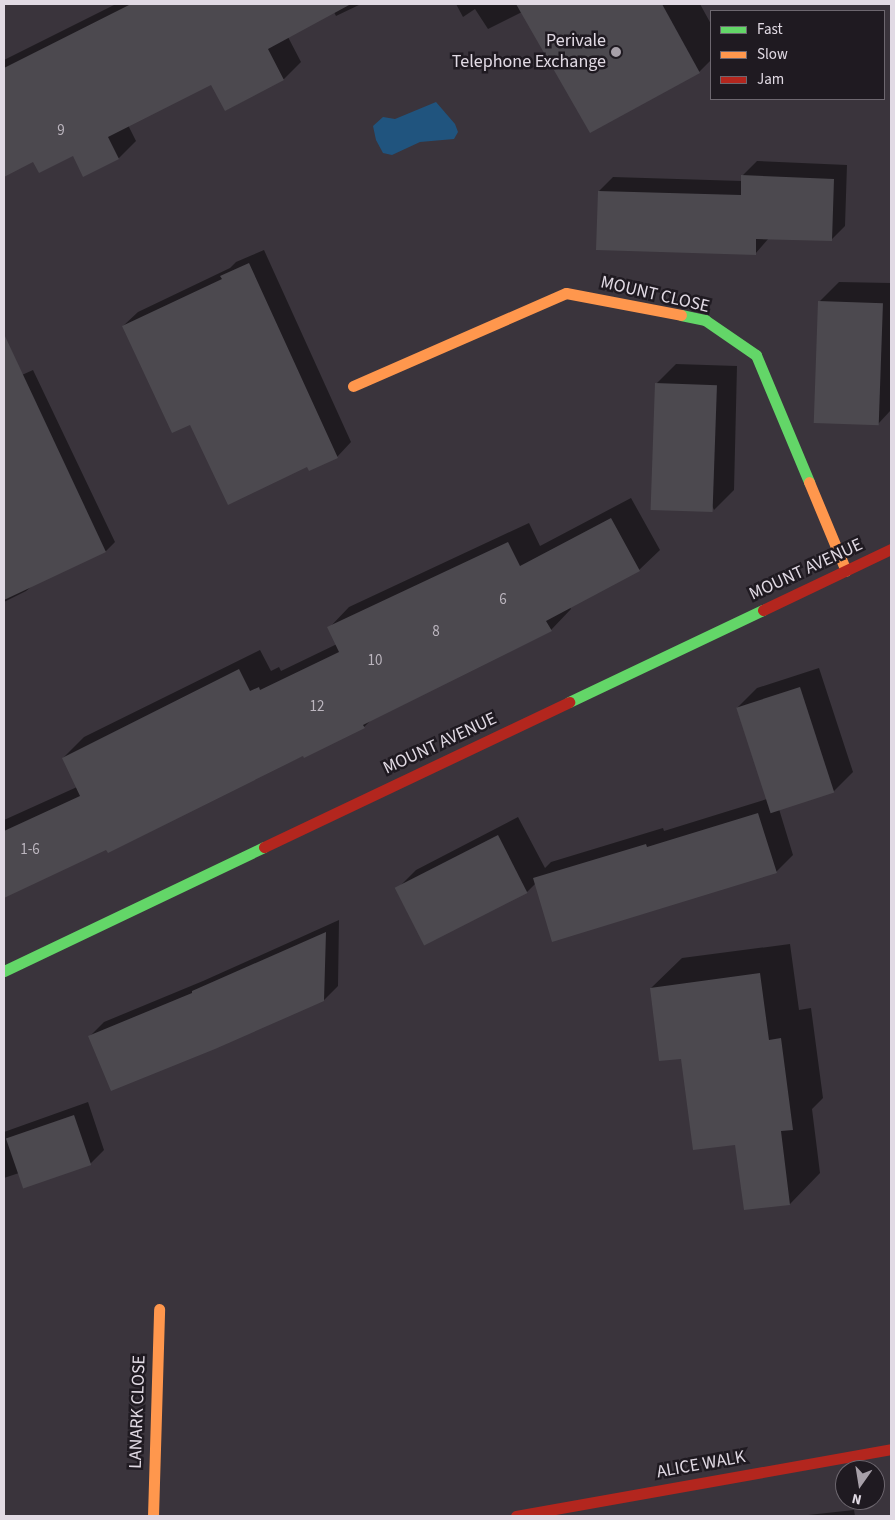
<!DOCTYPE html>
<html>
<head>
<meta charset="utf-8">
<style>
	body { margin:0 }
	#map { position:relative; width:895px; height:1520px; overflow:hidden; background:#3a343c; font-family:"Source Sans 3",sans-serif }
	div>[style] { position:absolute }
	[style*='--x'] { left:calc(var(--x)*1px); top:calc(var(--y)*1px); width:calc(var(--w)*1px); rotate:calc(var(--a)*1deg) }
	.water>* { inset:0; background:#20547e }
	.shadow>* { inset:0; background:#0007 }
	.building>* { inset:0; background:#4c494f; transform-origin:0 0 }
	.fast>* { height:11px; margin:-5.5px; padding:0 5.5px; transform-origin:5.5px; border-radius:5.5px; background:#63d668 }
	.slow>* { height:11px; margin:-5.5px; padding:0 5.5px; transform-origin:5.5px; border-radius:5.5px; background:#ff974d }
	.jam>* { height:11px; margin:-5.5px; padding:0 5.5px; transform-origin:5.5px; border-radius:5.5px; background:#b3261e }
	.dots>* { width:14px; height:14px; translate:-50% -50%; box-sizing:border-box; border:2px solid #1f1a21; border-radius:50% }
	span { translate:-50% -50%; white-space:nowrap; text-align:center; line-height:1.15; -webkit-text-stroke:5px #1f1a21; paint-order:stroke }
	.number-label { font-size:15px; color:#bcb6bf }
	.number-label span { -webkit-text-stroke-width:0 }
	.poi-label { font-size:18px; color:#e1dae4 }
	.right { translate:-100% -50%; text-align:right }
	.street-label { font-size:18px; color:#e1dae4 }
	.frame { position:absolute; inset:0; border:5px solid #e1dae4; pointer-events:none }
	.legend { position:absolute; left:710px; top:10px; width:175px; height:90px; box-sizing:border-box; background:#1f1a21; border:1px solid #6d676f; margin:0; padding:6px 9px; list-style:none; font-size:15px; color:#e1dae4 }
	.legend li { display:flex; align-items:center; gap:10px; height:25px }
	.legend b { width:25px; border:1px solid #6d676f }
	.north { position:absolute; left:835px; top:1460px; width:50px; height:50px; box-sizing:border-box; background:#1f1a21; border:1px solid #6d676f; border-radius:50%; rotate:193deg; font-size:14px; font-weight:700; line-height:20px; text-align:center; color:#e1dae4 }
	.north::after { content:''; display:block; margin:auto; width:18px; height:22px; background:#a7a0a9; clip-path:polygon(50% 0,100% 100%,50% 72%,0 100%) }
</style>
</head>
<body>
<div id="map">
	<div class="water">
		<div style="clip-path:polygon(436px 102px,455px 124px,458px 132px,454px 139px,420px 142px,392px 155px,383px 153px,376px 140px,373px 126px,383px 117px,395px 119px)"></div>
	</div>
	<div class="shadow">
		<div style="clip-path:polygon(116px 4px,139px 4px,141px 8px,150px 4px,361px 4px,336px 16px,334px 12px,288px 37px,301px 62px,284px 79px,226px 110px,212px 83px,128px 125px,136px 141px,119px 158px,84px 175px,73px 154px,33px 160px,4px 175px,4px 60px)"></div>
		<div style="clip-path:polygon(456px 4px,700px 4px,711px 24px,711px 60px,699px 72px,522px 12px,488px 29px,475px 9px,463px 17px)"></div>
		<div style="clip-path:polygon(757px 161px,847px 165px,845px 226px,831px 240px,769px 238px,755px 254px,599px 191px,613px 177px,742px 181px,743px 175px)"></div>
		<div style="clip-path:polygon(264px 250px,351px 442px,337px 457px,307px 465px,191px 424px,123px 326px,138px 312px,230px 268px,236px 262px)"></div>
		<div style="clip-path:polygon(839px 282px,891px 283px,891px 410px,878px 424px,819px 302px)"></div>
		<div style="clip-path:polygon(676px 364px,737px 366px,734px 490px,714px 510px,656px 384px)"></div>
		<div style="clip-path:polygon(33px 370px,115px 542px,106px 551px,33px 585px,26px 591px,4px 602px,4px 531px,44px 512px,4px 427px,4px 383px)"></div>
		<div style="clip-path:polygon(631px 498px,660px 550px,639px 570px,570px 607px,571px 609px,551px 630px,373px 718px,364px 727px,4px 896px,4px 820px,77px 787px,63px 758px,84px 737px,260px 650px,271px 671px,279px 667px,281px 671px,337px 644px,329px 628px,349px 607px,529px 523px,540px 546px)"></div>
		<div style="clip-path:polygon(819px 668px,853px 772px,833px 792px,779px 809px,793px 855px,776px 872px,536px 883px,527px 892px,397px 889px,416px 870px,518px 817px,545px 868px,551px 862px,663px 828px,664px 831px,767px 799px,737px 708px,757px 688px)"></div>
		<div style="clip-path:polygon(339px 920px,338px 986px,324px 1000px,90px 1036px,104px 1022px,203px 981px)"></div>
		<div style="clip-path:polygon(790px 944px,799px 1010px,811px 1008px,823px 1098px,812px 1109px,820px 1173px,790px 1204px,745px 1209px,736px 1144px,682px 1057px,651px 988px,682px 958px)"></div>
		<div style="clip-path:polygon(88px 1102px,104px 1150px,90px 1164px,19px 1173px,4px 1178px,4px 1132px)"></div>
		<div style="clip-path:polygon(854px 1510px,855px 1516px,799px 1516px)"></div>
	</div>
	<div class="building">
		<div style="clip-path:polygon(131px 4px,351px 4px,268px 49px,284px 80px,225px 111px,211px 85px,108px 137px,119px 159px,83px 177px,73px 156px,39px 173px,33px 162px,4px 177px,4px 68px)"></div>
		<div style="clip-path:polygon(516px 4px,662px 4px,700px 73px,590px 133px)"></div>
		<div style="clip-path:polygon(741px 175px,834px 179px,832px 241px,756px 239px,756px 255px,596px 250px,598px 191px,741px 195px)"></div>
		<div style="clip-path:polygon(249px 263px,338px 458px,309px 471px,307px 467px,228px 505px,190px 425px,172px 433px,122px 326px,222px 279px,220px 276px)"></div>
		<div style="left:818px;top:301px;width:65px;height:122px;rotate:2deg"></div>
		<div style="clip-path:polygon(4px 334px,106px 552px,4px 600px)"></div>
		<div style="left:655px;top:383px;width:62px;height:127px;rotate:2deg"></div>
		<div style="clip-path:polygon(611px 518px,640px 571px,546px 621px,552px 631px,363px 725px,365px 728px,304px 758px,303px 756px,108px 853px,106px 850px,4px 898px,4px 831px,80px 796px,62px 758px,239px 669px,250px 691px,259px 687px,260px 690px,339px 652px,327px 627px,508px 542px,520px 566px)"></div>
		<div style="left:800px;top:687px;width:111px;height:67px;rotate:72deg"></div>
		<div style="clip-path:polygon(758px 813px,777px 873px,552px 942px,533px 878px,646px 844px,647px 847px)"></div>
		<div style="left:498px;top:835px;width:65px;height:116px;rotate:63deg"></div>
		<div style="clip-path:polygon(326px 932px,324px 1001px,215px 1049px,111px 1091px,88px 1036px,192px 993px,192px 991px)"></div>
		<div style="clip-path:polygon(760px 973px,769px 1040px,781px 1038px,793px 1130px,781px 1131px,790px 1205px,744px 1210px,735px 1145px,693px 1150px,681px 1059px,659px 1061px,650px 988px)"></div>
		<div style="left:74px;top:1115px;width:53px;height:72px;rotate:71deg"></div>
	</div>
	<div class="fast">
		<div style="--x:681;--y:315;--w:25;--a:12"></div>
		<div style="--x:705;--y:320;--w:62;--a:34.5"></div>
		<div style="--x:756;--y:355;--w:138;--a:67.3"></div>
		<div style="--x:569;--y:702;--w:215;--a:-25.4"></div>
		<div style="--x:4;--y:971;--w:288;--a:-25.5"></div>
	</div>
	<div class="slow">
		<div style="--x:353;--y:386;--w:232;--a:-23.6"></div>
		<div style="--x:566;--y:293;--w:117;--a:10.8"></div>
		<div style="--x:809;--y:482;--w:96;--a:67.4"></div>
		<div style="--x:153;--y:1516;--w:207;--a:-88.3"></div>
	</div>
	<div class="jam">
		<div style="--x:763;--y:610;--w:142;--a:-25.5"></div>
		<div style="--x:264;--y:847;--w:338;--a:-25.4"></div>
		<div style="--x:516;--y:1516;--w:381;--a:-10.1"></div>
	</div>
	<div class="dots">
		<div style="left:616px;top:52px;background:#a7a0a9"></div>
	</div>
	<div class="number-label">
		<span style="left:61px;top:131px">9</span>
		<span style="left:503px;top:600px">6</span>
		<span style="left:436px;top:632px">8</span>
		<span style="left:375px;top:661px">10</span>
		<span style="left:317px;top:707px">12</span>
		<span style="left:30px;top:850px">1-6</span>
	</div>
	<div class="poi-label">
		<span class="right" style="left:606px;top:52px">Perivale<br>Telephone Exchange</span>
	</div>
	<div class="street-label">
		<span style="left:655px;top:295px;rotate:13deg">MOUNT CLOSE</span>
		<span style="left:806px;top:570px;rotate:-25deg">MOUNT AVENUE</span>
		<span style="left:440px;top:744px;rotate:-25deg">MOUNT AVENUE</span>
		<span style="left:138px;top:1412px;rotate:-88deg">LANARK CLOSE</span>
		<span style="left:701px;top:1465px;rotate:-10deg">ALICE WALK</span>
	</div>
	<div class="frame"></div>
	<ul class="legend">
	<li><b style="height:6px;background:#63d668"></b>Fast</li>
	<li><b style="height:6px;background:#ff974d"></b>Slow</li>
	<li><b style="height:6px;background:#b3261e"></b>Jam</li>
	</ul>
	<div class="north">N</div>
</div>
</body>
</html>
